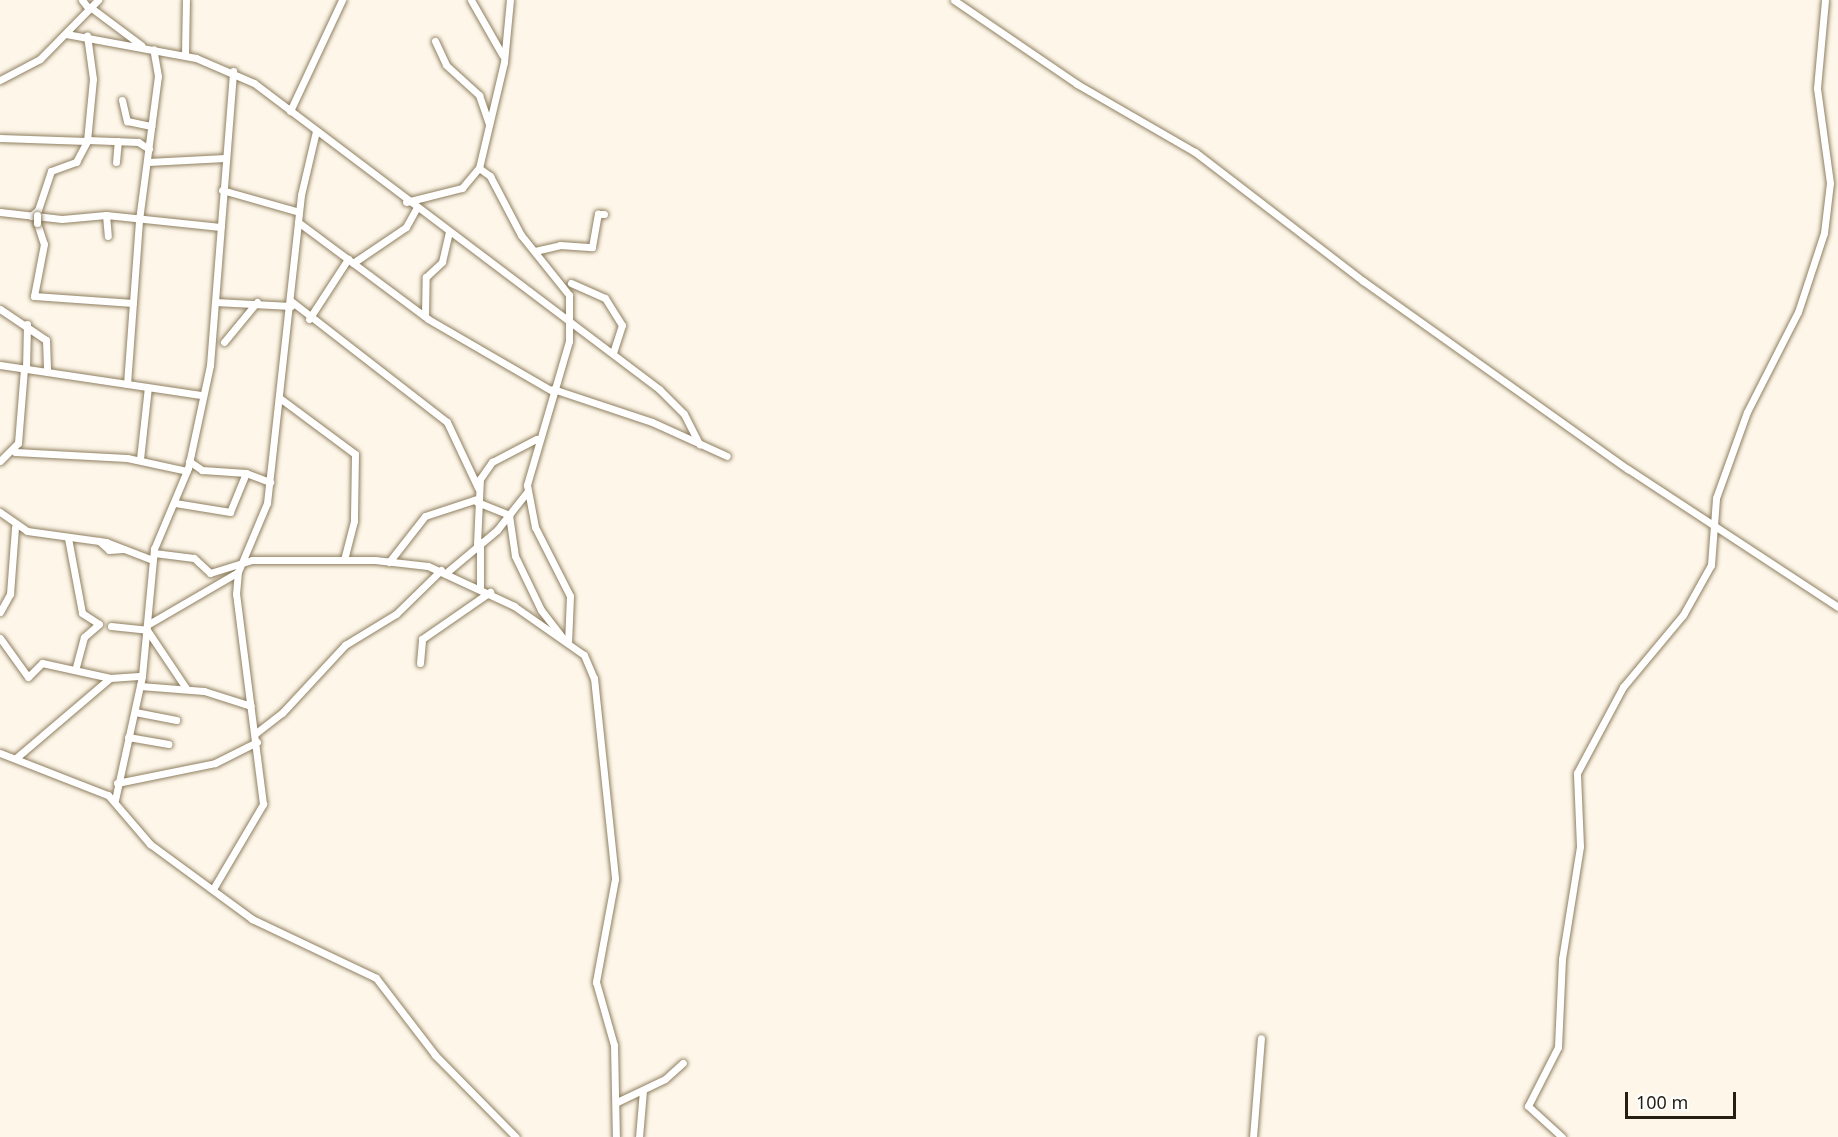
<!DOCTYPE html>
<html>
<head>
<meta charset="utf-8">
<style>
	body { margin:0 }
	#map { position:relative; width:1838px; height:1137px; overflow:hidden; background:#fef7e9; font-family:"Noto Sans",sans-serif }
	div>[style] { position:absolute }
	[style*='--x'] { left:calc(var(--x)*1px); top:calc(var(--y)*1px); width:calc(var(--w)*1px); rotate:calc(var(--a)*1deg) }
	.roads { filter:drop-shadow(0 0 2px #8f7f60) drop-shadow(0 0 2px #8f7f60) }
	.minor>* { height:7px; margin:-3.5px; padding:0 3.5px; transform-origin:3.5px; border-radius:3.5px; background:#fff }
	.bridges { filter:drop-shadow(0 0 2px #8f7f60) drop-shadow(0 0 2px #8f7f60) }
	.minor-bridge>* { height:7px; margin:-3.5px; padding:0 3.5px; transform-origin:3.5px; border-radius:3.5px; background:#fff }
	span { translate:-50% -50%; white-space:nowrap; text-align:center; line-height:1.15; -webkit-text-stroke:4.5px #fff; paint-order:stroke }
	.scale { position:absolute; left:1625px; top:1092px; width:111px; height:27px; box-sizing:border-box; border:3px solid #251f12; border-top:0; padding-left:8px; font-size:18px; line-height:21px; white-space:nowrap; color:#251f12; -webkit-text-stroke:4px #fff; paint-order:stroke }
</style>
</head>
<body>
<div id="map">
	<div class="roads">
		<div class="minor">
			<div style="--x:82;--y:0;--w:11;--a:52"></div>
			<div style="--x:471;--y:0;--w:64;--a:60.3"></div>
			<div style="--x:954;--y:0;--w:149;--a:34.3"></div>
			<div style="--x:1077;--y:84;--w:136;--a:30"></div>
			<div style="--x:1195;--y:152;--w:212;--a:37.5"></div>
			<div style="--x:1363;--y:281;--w:325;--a:35.4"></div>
			<div style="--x:1628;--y:469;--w:251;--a:33.3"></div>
			<div style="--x:90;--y:7;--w:64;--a:36.7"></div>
			<div style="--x:66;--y:34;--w:132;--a:10.5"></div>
			<div style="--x:196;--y:58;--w:63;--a:23.3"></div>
			<div style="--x:254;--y:83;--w:508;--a:37.07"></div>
			<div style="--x:659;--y:389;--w:35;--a:45"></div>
			<div style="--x:684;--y:414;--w:34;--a:63"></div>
			<div style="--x:435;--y:41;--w:26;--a:65"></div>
			<div style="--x:446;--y:65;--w:45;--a:42.3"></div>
			<div style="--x:479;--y:95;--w:31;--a:71"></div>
			<div style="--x:185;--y:55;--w:55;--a:-89"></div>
			<div style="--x:0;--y:80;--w:45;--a:-27.7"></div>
			<div style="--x:40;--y:59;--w:83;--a:-45.5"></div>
			<div style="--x:122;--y:100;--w:22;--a:77"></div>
			<div style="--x:127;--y:121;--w:25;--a:12"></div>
			<div style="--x:290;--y:111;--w:123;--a:-64.9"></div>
			<div style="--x:0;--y:138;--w:87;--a:2"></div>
			<div style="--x:88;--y:140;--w:50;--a:2.3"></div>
			<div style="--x:138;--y:142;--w:13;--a:32"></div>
			<div style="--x:116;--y:162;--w:21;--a:-85"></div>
			<div style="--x:148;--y:162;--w:77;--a:-3"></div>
			<div style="--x:479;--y:168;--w:14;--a:36"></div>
			<div style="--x:490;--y:176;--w:67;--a:62.3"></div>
			<div style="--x:521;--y:235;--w:77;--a:51.3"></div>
			<div style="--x:569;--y:295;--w:46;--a:90"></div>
			<div style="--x:569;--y:341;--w:150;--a:106.3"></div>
			<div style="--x:527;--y:485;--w:43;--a:79.2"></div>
			<div style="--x:535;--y:527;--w:77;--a:63.1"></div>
			<div style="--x:570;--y:596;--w:47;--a:92.4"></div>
			<div style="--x:222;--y:190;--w:80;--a:15.9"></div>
			<div style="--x:406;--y:202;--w:58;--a:-14"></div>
			<div style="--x:462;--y:188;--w:26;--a:-50"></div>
			<div style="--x:479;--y:168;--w:109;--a:-76.7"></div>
			<div style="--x:504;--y:62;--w:62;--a:-84.5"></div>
			<div style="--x:0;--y:212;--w:62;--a:6.4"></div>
			<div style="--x:62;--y:219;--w:44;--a:-5.2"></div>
			<div style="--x:106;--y:215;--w:115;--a:6"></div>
			<div style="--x:106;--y:215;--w:21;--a:85"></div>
			<div style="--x:31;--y:216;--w:9;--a:-41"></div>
			<div style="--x:38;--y:210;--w:41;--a:-71.6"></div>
			<div style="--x:51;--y:171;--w:27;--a:-20"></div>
			<div style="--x:76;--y:162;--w:24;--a:-62"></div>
			<div style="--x:87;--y:141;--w:62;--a:-84.5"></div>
			<div style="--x:93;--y:79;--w:44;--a:-97.8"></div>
			<div style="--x:298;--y:222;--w:162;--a:36.7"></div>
			<div style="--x:428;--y:319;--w:143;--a:30.1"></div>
			<div style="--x:37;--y:223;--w:22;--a:72"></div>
			<div style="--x:44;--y:244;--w:53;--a:100.9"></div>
			<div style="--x:34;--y:296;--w:99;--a:4"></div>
			<div style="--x:535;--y:251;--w:26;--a:-13"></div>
			<div style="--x:560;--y:245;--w:32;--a:4"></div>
			<div style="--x:592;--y:247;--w:34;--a:-80"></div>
			<div style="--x:598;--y:214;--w:6;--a:0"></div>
			<div style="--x:353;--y:263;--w:64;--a:-34.2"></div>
			<div style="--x:406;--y:227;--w:21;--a:-61"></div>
			<div style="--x:571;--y:283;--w:37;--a:24"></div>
			<div style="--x:605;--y:298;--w:32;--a:58"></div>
			<div style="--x:622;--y:325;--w:29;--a:108"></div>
			<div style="--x:291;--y:301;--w:197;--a:37.8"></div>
			<div style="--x:447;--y:422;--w:73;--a:64.8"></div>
			<div style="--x:215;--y:302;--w:76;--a:3"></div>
			<div style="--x:0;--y:309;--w:55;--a:34"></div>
			<div style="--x:46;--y:340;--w:32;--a:88"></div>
			<div style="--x:425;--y:316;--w:39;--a:-89"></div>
			<div style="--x:426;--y:277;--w:22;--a:-43"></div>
			<div style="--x:442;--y:262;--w:31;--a:-77"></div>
			<div style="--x:309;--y:319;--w:72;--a:-57"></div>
			<div style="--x:224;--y:342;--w:52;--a:-50.5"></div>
			<div style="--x:0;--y:365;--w:203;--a:8.5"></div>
			<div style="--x:26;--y:369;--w:45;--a:-88.7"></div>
			<div style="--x:127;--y:384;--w:164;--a:-85.8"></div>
			<div style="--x:139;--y:220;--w:145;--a:-82.5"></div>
			<div style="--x:158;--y:76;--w:27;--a:-100"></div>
			<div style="--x:553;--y:389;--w:104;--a:18.4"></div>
			<div style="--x:652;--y:422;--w:82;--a:24.4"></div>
			<div style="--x:281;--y:399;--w:92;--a:36.6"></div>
			<div style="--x:355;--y:454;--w:67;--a:90.9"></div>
			<div style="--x:354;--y:521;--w:40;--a:104.4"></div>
			<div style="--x:15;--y:452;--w:112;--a:3.1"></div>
			<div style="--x:127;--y:458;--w:61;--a:12.2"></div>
			<div style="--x:140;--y:459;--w:72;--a:-83.7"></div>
			<div style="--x:0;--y:461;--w:25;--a:-45"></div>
			<div style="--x:18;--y:443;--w:74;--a:-85.4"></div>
			<div style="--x:189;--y:461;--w:16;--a:35"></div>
			<div style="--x:202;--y:470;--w:44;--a:3.9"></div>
			<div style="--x:246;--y:473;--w:26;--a:21"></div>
			<div style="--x:477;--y:502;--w:35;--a:22"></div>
			<div style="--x:509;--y:515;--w:41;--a:81.7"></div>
			<div style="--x:515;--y:556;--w:60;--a:64.3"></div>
			<div style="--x:541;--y:610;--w:34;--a:52"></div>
			<div style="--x:175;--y:503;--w:56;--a:9.3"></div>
			<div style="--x:230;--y:512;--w:42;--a:-67.7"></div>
			<div style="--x:0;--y:512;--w:33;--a:35"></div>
			<div style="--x:27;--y:531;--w:80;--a:7.9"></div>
			<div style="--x:106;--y:542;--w:50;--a:21"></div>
			<div style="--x:68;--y:538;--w:76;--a:79.4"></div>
			<div style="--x:82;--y:613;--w:20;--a:33"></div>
			<div style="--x:99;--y:624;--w:20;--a:139"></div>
			<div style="--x:84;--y:637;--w:34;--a:105"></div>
			<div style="--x:99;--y:541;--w:13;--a:42"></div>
			<div style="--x:109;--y:550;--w:14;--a:-4"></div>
			<div style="--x:480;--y:542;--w:45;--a:90"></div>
			<div style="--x:477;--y:544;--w:65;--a:-87.4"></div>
			<div style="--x:480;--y:479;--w:21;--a:-55"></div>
			<div style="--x:492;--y:462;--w:50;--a:-27.6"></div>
			<div style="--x:154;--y:553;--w:40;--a:7.1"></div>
			<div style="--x:194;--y:558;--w:22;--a:43"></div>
			<div style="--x:210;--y:573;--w:44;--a:-17.2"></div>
			<div style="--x:252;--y:560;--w:123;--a:0"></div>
			<div style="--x:375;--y:560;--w:53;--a:6.5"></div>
			<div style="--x:428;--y:566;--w:95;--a:24.9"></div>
			<div style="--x:514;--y:606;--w:85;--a:35"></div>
			<div style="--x:584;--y:655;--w:25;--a:67"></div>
			<div style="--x:594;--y:678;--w:202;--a:84"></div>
			<div style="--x:615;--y:879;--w:105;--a:100.5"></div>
			<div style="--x:596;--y:982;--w:66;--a:74.1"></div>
			<div style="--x:614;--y:1045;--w:92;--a:88.8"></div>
			<div style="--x:389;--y:562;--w:58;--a:-52"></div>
			<div style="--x:425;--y:516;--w:55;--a:-18.1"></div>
			<div style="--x:447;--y:572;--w:65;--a:-40"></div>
			<div style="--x:497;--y:530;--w:48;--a:-51.7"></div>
			<div style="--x:0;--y:612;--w:21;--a:-61"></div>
			<div style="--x:10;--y:594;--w:67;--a:-85.7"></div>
			<div style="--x:147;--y:625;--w:105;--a:-30.2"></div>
			<div style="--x:111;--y:626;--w:36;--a:6"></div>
			<div style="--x:147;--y:630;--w:70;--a:56.1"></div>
			<div style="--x:0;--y:638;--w:48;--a:54.3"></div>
			<div style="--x:28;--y:677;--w:20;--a:-45"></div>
			<div style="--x:42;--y:663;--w:70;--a:12.4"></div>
			<div style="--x:110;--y:678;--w:32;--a:-4"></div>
			<div style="--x:420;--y:663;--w:24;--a:-85"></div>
			<div style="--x:422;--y:639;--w:83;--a:-34.7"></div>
			<div style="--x:140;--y:686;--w:64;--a:4.5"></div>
			<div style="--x:204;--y:691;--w:49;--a:17.7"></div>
			<div style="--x:135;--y:712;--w:42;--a:11"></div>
			<div style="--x:256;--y:733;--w:33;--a:-38"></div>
			<div style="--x:282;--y:713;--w:93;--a:-47.2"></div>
			<div style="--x:345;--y:645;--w:60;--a:-31.3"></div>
			<div style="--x:396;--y:614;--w:63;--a:-44.4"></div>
			<div style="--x:128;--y:737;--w:41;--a:9.9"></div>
			<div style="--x:0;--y:753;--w:116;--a:21.3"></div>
			<div style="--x:108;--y:795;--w:65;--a:49.4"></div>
			<div style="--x:150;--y:844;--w:127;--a:36.3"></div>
			<div style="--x:252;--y:919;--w:137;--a:25.4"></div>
			<div style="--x:376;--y:978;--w:97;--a:52.5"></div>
			<div style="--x:435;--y:1055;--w:115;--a:45.4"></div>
			<div style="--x:16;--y:758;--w:123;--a:-40.4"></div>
			<div style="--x:117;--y:783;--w:100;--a:-11.5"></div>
			<div style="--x:215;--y:763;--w:47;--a:-26.6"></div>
			<div style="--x:115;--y:800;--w:127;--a:-77.7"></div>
			<div style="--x:142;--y:676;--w:128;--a:-84.6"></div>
			<div style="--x:154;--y:549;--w:88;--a:-67.2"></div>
			<div style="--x:188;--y:468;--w:105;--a:-77.9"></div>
			<div style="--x:210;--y:365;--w:295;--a:-85.5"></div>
			<div style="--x:213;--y:889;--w:99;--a:-59.5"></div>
			<div style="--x:263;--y:804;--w:212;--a:-97.3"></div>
			<div style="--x:236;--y:594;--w:22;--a:-85"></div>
			<div style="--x:238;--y:572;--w:75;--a:-67.2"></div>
			<div style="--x:267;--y:503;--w:310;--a:-83.7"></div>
			<div style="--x:301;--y:195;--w:66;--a:-76.8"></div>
			<div style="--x:617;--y:1102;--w:53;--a:-25.6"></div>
			<div style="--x:665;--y:1079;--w:24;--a:-42"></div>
			<div style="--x:639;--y:1137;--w:47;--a:-85.1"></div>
			<div style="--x:1253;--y:1137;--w:99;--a:-85.4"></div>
			<div style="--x:1562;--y:1137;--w:46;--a:-137.6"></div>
			<div style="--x:1528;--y:1106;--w:66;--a:-63"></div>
			<div style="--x:1558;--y:1047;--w:88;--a:-87.4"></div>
			<div style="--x:1562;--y:959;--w:114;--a:-80.9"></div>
			<div style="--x:1580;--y:846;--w:73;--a:-92.4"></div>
			<div style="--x:1577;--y:773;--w:98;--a:-61.9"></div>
			<div style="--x:1623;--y:687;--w:94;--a:-50.2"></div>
			<div style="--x:1683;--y:615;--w:57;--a:-60.8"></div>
			<div style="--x:1711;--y:565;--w:67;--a:-85.7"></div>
			<div style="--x:1716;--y:498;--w:91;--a:-70.2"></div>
			<div style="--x:1747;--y:412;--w:112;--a:-63"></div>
			<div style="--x:1798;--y:312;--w:83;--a:-71.8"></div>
			<div style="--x:1824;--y:233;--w:50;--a:-83.2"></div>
			<div style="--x:1830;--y:183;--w:96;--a:-97.8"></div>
			<div style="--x:1817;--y:88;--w:88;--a:-84.8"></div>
		</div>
	</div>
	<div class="bridges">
		<div class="minor-bridge">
			<div style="--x:37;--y:215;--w:8;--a:90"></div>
		</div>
	</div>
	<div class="scale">100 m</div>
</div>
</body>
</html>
